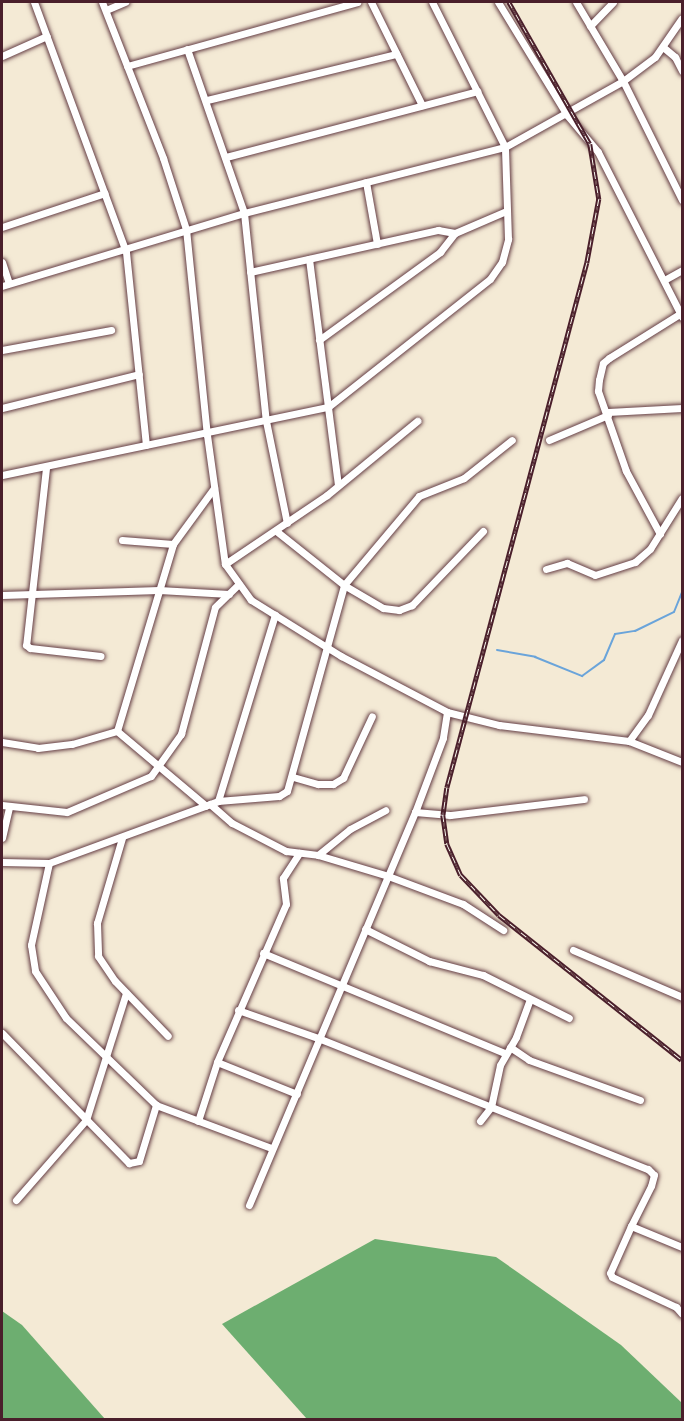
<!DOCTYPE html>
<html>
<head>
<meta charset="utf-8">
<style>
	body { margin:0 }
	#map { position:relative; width:684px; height:1421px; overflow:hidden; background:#f4ead5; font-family:"EB Garamond",serif }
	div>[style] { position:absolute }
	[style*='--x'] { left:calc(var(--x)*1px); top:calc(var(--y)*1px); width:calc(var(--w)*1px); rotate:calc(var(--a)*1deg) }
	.forest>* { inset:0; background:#6dae70 }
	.stream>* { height:2px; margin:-1px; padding:0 1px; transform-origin:1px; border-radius:1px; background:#6aa4da }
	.roads { filter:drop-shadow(0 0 2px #643d44) drop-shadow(0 0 2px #643d44) }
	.street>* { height:7px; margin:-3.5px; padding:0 3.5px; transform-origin:3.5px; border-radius:3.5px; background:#fff }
	.rail>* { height:4.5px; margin-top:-2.25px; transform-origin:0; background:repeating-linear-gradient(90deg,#fdfcf7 0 7px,#4a1f2b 0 14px); box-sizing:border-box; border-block:2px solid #4a1f2b }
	span { translate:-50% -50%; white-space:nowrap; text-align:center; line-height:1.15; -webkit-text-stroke:4.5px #fdfcf7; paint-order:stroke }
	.frame { position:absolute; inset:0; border:3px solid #4a1f2b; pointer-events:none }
</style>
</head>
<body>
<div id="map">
	<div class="forest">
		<div style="clip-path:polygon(375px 1239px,496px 1257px,621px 1345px,682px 1403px,682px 1419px,307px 1419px,222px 1324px)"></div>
		<div style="clip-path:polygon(2px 1311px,22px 1325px,105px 1419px,2px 1419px)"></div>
	</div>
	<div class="stream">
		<div style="--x:497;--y:650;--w:39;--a:10"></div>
		<div style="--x:535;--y:657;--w:51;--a:22"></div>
		<div style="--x:582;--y:676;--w:27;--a:-36"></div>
		<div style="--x:604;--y:660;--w:28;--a:-67"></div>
		<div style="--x:615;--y:634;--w:20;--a:-9"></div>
		<div style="--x:635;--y:631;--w:43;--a:-26"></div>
		<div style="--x:674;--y:612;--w:22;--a:-68"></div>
	</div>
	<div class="roads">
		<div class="street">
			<div style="--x:34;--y:2;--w:266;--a:69.8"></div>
			<div style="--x:126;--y:252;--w:194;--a:84.1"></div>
			<div style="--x:102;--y:2;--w:168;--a:68.6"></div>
			<div style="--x:163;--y:158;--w:75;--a:72.1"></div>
			<div style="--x:186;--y:229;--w:207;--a:84.2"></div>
			<div style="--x:207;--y:435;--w:130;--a:82.1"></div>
			<div style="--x:225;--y:564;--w:44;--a:54.2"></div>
			<div style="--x:251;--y:600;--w:106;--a:31.9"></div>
			<div style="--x:341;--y:656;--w:120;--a:27.8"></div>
			<div style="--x:447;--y:712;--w:26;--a:99"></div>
			<div style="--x:443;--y:738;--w:79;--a:110.7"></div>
			<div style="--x:415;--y:812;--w:35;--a:5"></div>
			<div style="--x:450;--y:815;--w:135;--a:-6.8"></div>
			<div style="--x:371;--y:2;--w:115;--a:63.7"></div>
			<div style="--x:498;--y:2;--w:132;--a:58.6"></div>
			<div style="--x:567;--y:115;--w:48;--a:50"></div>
			<div style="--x:598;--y:152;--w:185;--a:63"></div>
			<div style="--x:576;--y:2;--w:92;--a:59.3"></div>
			<div style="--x:623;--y:81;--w:133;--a:63.6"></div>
			<div style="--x:106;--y:10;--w:21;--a:-23"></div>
			<div style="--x:590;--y:26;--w:33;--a:-46"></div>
			<div style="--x:663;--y:47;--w:16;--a:40"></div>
			<div style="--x:675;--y:57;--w:16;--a:63"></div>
			<div style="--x:187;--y:49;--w:174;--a:70.8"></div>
			<div style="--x:244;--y:213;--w:209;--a:84"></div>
			<div style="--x:266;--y:421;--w:104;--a:78.4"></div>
			<div style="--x:2;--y:56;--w:49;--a:-24"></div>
			<div style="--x:127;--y:66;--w:239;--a:-15.5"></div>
			<div style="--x:207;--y:100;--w:195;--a:-13.7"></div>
			<div style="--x:226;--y:157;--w:260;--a:-14.7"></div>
			<div style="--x:366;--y:182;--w:63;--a:79.9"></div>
			<div style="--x:2;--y:227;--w:108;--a:-18.3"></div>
			<div style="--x:309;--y:259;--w:227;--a:82.7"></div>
			<div style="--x:2;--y:262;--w:22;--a:72"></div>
			<div style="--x:250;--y:272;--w:193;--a:-12.6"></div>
			<div style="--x:438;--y:230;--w:17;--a:10"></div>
			<div style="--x:666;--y:279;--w:18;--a:-29"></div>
			<div style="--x:2;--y:286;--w:253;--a:-16.8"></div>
			<div style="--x:244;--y:213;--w:269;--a:-14.2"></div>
			<div style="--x:505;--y:147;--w:135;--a:-29.2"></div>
			<div style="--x:623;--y:81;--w:40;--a:-37"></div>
			<div style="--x:655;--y:57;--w:47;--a:-55.3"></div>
			<div style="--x:319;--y:340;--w:150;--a:-36"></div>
			<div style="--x:440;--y:252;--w:24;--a:-52"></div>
			<div style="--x:455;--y:233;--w:56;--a:-23.3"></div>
			<div style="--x:2;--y:350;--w:111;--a:-10.4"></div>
			<div style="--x:2;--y:408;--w:141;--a:-13.9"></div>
			<div style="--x:608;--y:412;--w:74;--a:-3.1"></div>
			<div style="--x:549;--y:440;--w:64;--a:-23"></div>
			<div style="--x:46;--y:468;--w:178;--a:96.4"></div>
			<div style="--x:26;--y:645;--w:5;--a:37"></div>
			<div style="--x:30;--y:648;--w:71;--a:6.4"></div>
			<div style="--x:2;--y:475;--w:333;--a:-11.8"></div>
			<div style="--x:328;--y:407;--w:206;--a:-38.3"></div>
			<div style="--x:490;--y:279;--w:21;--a:-55"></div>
			<div style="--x:502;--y:262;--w:24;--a:-75"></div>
			<div style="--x:508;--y:239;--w:92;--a:-91.9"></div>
			<div style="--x:505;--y:147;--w:162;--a:-116.7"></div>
			<div style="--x:483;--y:531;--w:103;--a:133.8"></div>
			<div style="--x:412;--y:605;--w:14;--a:159"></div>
			<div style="--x:399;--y:610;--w:16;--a:-173"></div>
			<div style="--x:383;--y:608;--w:45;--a:-149.5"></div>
			<div style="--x:344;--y:585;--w:116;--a:-49.9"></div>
			<div style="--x:419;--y:496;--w:48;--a:-21.8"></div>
			<div style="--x:464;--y:478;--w:61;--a:-38.4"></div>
			<div style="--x:660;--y:534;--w:72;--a:-118.4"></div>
			<div style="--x:626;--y:471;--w:85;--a:-109.3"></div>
			<div style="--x:598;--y:391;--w:11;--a:-85"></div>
			<div style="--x:599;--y:380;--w:17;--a:-77"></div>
			<div style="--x:603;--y:363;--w:8;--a:-40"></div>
			<div style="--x:609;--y:358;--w:85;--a:-32"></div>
			<div style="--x:122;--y:540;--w:51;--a:4.5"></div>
			<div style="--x:225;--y:564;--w:123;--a:-34.1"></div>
			<div style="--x:327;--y:495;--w:117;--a:-39.4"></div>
			<div style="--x:546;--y:569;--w:22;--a:-16"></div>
			<div style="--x:567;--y:563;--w:30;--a:23"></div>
			<div style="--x:595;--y:575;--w:42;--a:-18"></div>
			<div style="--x:635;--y:562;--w:20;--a:-41"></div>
			<div style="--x:650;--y:549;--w:60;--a:-57.9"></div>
			<div style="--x:2;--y:595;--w:157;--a:-1.8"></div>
			<div style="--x:159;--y:590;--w:70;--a:3.3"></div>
			<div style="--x:447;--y:712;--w:54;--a:14"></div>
			<div style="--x:499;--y:725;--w:131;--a:7"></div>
			<div style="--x:629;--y:741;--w:57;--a:21.6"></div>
			<div style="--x:117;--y:731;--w:116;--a:40.1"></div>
			<div style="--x:629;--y:741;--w:32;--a:-54"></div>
			<div style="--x:648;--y:715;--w:82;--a:-65.6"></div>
			<div style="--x:2;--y:742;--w:36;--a:9"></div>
			<div style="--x:38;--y:748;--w:34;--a:-7"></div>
			<div style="--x:72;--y:744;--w:47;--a:-16.1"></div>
			<div style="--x:117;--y:731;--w:195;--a:-73.3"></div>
			<div style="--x:173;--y:544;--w:69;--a:-53.8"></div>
			<div style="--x:293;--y:777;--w:26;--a:16"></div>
			<div style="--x:318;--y:784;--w:15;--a:0"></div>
			<div style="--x:333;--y:784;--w:12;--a:-31"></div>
			<div style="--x:343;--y:778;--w:68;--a:-64.9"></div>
			<div style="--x:218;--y:801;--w:195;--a:-73"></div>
			<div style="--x:210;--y:804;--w:29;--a:41"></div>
			<div style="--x:232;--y:823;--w:61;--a:27.4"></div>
			<div style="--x:286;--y:851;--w:32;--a:7"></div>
			<div style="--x:318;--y:855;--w:73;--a:16.7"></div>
			<div style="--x:388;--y:876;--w:80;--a:20.5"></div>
			<div style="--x:463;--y:904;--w:48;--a:33"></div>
			<div style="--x:2;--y:805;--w:65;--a:6.1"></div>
			<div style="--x:67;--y:812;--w:91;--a:-23.2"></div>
			<div style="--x:151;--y:776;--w:52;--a:-54.5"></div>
			<div style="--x:181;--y:734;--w:131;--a:-75"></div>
			<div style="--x:215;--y:607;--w:33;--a:-44"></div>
			<div style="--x:2;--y:838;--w:32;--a:-77"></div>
			<div style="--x:122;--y:838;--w:89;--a:106.4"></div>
			<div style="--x:97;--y:923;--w:33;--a:88"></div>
			<div style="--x:98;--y:956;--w:30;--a:56"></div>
			<div style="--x:115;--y:981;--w:76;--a:46.1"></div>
			<div style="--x:318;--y:855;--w:41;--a:-39.1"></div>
			<div style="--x:350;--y:829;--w:40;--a:-28"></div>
			<div style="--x:2;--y:862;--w:47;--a:1.2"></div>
			<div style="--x:49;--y:863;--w:180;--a:-20.1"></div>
			<div style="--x:218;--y:801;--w:61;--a:-4.7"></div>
			<div style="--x:279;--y:796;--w:9;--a:-32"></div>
			<div style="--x:287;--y:791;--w:214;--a:-74.5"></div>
			<div style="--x:344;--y:585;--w:87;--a:-141.5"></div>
			<div style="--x:49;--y:863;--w:84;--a:102.4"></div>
			<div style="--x:31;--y:945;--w:26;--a:81"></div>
			<div style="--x:35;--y:971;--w:56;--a:56.6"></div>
			<div style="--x:66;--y:1018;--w:125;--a:44"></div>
			<div style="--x:156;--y:1105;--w:123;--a:20.5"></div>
			<div style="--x:365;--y:929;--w:72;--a:26.6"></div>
			<div style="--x:429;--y:961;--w:56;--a:14.5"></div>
			<div style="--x:483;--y:975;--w:96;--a:26.6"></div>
			<div style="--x:573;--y:950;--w:119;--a:23.3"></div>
			<div style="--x:263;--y:953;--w:262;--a:22.5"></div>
			<div style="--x:238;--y:1010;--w:85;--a:19.3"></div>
			<div style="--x:318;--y:1038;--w:355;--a:21.7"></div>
			<div style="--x:648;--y:1169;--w:8;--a:45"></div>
			<div style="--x:654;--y:1175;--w:11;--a:105"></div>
			<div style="--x:651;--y:1186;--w:45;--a:116.6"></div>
			<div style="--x:631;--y:1226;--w:55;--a:22.4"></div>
			<div style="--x:2;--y:1033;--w:182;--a:45.7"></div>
			<div style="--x:129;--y:1163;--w:10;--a:-11"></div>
			<div style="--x:139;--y:1161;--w:59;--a:-73.1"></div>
			<div style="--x:510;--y:1047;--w:23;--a:34"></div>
			<div style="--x:529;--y:1060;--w:118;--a:19.8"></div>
			<div style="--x:217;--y:1062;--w:86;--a:21.8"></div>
			<div style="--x:198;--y:1121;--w:62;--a:-72.1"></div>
			<div style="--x:217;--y:1062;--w:172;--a:-66.4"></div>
			<div style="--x:286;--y:904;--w:26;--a:-97"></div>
			<div style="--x:283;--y:878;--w:30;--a:-57"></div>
			<div style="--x:480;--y:1121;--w:18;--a:-52"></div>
			<div style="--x:491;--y:1107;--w:43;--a:-77.9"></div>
			<div style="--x:500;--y:1065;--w:32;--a:-60"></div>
			<div style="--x:516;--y:1037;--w:40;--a:-69.8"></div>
			<div style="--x:16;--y:1200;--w:106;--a:-48.8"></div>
			<div style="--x:86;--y:1120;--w:133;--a:-72.5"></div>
			<div style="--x:249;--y:1205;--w:427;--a:-67.1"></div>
			<div style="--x:631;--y:1226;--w:51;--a:114.1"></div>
			<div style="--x:610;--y:1273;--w:4;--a:63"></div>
			<div style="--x:612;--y:1277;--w:71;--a:25.1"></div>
			<div style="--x:676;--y:1307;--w:9;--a:49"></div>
		</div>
	</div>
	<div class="rail">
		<div style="--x:509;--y:2;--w:163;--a:60.3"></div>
		<div style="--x:590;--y:144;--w:56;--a:80.7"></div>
		<div style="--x:599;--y:199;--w:65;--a:100.6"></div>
		<div style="--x:587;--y:263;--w:543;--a:104.93"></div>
		<div style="--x:447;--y:788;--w:27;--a:98"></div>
		<div style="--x:443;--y:815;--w:29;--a:82"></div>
		<div style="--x:447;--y:844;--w:34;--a:66"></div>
		<div style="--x:461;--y:875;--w:55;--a:46.5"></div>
		<div style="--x:499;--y:915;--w:233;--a:38.4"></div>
	</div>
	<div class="frame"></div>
</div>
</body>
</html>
